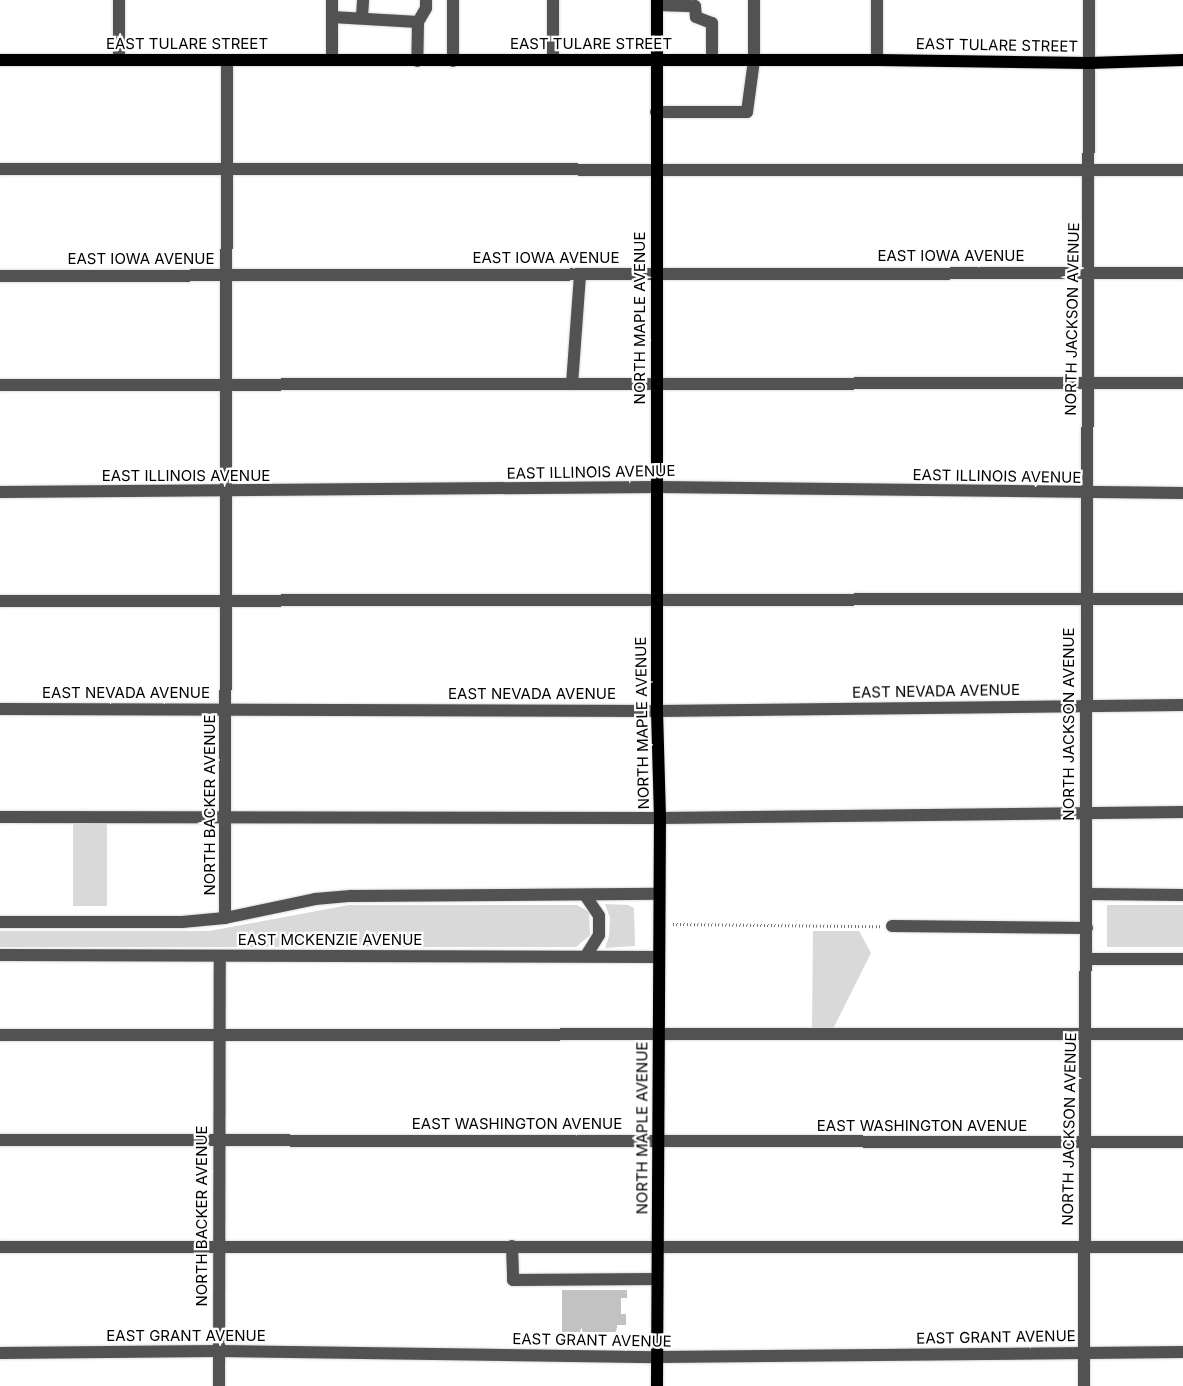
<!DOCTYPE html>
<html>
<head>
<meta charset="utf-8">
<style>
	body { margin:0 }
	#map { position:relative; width:1183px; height:1386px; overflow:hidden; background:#fff; font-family:Inter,sans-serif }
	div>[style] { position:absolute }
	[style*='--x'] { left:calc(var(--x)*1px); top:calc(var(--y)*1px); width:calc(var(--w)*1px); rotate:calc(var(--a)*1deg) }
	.green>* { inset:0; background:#d9d9d9; transform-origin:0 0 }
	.building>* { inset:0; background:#c2c2c2 }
	.path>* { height:2.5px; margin-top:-1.25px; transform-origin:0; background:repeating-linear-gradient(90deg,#747474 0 1px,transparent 0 3.5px) }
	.roads { filter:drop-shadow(0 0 1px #dbdbdb) drop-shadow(0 0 1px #dbdbdb) }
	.minor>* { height:12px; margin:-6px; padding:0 6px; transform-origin:6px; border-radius:6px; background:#525252 }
	.major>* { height:12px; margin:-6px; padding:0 6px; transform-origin:6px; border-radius:6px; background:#000 }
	span { translate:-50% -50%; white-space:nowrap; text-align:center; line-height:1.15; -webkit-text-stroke:4.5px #fff; paint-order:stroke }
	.street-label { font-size:15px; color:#000 }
</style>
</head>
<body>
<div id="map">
	<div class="green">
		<div style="left:73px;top:824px;width:34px;height:82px"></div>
		<div style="clip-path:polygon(605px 904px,628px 905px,634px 908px,635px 946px,605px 948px,609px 936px,610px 918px)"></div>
		<div style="clip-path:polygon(349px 905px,577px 905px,589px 912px,590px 935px,576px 947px,0 947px,0 931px,209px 931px)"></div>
		<div style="left:1107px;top:905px;width:76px;height:42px"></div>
		<div style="clip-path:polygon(813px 931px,859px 931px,871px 953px,833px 1029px,812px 1029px)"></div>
	</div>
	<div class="building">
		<div style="clip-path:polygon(562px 1290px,627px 1290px,627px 1298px,621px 1298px,621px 1314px,626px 1314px,626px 1325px,617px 1325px,617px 1332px,562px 1332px)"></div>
	</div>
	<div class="path">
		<div style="--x:673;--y:924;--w:207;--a:0.6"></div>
	</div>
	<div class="roads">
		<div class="minor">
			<div style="--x:119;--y:0;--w:60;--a:90"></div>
			<div style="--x:553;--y:0;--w:60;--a:90"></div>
			<div style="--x:657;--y:5;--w:38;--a:2"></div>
			<div style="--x:695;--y:6;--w:11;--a:85"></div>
			<div style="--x:696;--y:17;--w:17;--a:21"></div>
			<div style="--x:712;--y:23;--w:37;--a:90"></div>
			<div style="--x:362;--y:16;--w:16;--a:-86"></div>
			<div style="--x:332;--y:17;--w:86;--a:3.3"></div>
			<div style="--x:418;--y:22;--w:39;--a:91"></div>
			<div style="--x:418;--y:22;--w:16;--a:-60"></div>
			<div style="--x:426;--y:8;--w:8;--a:-90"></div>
			<div style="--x:332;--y:60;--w:60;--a:-90"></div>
			<div style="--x:877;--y:60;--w:60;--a:-90"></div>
			<div style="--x:453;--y:61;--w:61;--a:-90"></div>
			<div style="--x:656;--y:112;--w:91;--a:0"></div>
			<div style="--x:747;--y:112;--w:52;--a:-82.3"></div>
			<div style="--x:754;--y:60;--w:60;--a:-90"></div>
			<div style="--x:0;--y:169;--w:1183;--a:0.05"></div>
			<div style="--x:0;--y:276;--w:1183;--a:-0.15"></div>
			<div style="--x:572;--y:384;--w:110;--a:-85.8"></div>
			<div style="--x:0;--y:385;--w:1183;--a:-0.1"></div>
			<div style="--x:0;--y:492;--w:658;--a:-0.44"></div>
			<div style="--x:658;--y:487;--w:525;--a:0.65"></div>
			<div style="--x:0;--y:601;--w:1183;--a:-0.1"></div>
			<div style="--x:0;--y:709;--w:657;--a:0.17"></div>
			<div style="--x:657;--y:711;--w:526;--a:-0.65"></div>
			<div style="--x:0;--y:817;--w:660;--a:0.09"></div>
			<div style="--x:660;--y:818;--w:523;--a:-0.66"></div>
			<div style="--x:1087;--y:894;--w:96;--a:0.6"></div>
			<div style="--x:585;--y:895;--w:25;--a:56"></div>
			<div style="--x:599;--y:916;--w:19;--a:90"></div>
			<div style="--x:599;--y:935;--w:25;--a:122"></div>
			<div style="--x:225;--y:918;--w:857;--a:-89.87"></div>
			<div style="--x:0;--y:922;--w:182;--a:0"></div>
			<div style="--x:182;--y:922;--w:43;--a:-5.3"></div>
			<div style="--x:225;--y:918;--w:92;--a:-11.9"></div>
			<div style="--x:315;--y:899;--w:36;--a:-5"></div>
			<div style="--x:351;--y:896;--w:308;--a:-0.4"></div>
			<div style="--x:892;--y:926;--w:195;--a:0.6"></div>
			<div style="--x:0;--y:955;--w:659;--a:0.17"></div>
			<div style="--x:1088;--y:959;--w:95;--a:0"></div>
			<div style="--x:0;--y:1035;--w:1183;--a:-0.05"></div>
			<div style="--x:0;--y:1140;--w:1183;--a:0.1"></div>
			<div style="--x:512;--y:1246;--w:34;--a:88"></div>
			<div style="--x:513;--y:1280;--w:144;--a:-0.4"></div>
			<div style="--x:0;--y:1247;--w:1183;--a:0"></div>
			<div style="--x:0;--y:1353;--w:218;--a:-0.5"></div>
			<div style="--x:218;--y:1351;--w:439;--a:0.8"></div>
			<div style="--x:657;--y:1357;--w:526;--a:-0.54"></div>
			<div style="--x:219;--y:1386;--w:430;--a:-89.9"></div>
			<div style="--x:1084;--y:1386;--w:1386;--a:-89.79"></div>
		</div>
		<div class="major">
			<div style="--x:0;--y:60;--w:877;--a:0"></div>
			<div style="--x:877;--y:60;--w:212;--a:0.8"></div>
			<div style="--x:1089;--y:63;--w:94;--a:-1.8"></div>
			<div style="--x:657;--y:1386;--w:568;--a:-89.7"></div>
			<div style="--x:660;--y:818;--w:107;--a:-91.6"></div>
			<div style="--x:657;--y:711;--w:711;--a:-90"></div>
		</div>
	</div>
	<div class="street-label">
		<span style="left:187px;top:44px">EAST TULARE STREET</span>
		<span style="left:591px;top:44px">EAST TULARE STREET</span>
		<span style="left:997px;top:45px;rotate:1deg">EAST TULARE STREET</span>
		<span style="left:951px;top:256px">EAST IOWA AVENUE</span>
		<span style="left:546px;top:258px">EAST IOWA AVENUE</span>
		<span style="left:141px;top:259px">EAST IOWA AVENUE</span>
		<span style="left:640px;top:318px;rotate:-90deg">NORTH MAPLE AVENUE</span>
		<span style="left:1072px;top:319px;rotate:-89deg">NORTH JACKSON AVENUE</span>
		<span style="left:591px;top:472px;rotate:-1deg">EAST ILLINOIS AVENUE</span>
		<span style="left:186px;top:476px">EAST ILLINOIS AVENUE</span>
		<span style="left:997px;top:476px;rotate:1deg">EAST ILLINOIS AVENUE</span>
		<span style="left:936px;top:691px;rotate:-1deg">EAST NEVADA AVENUE</span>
		<span style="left:126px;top:693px">EAST NEVADA AVENUE</span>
		<span style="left:532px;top:694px">EAST NEVADA AVENUE</span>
		<span style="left:642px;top:723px;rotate:-91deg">NORTH MAPLE AVENUE</span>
		<span style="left:1069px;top:724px;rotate:-90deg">NORTH JACKSON AVENUE</span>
		<span style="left:210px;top:805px;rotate:-90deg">NORTH BACKER AVENUE</span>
		<span style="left:330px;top:940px">EAST MCKENZIE AVENUE</span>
		<span style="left:517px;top:1124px">EAST WASHINGTON AVENUE</span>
		<span style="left:922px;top:1126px">EAST WASHINGTON AVENUE</span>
		<span style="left:642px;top:1128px;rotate:-90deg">NORTH MAPLE AVENUE</span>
		<span style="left:1069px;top:1129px;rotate:-89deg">NORTH JACKSON AVENUE</span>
		<span style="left:202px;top:1216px;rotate:-90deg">NORTH BACKER AVENUE</span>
		<span style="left:186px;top:1336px">EAST GRANT AVENUE</span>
		<span style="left:996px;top:1337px;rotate:-1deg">EAST GRANT AVENUE</span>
		<span style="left:592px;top:1340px;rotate:1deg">EAST GRANT AVENUE</span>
	</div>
</div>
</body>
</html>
